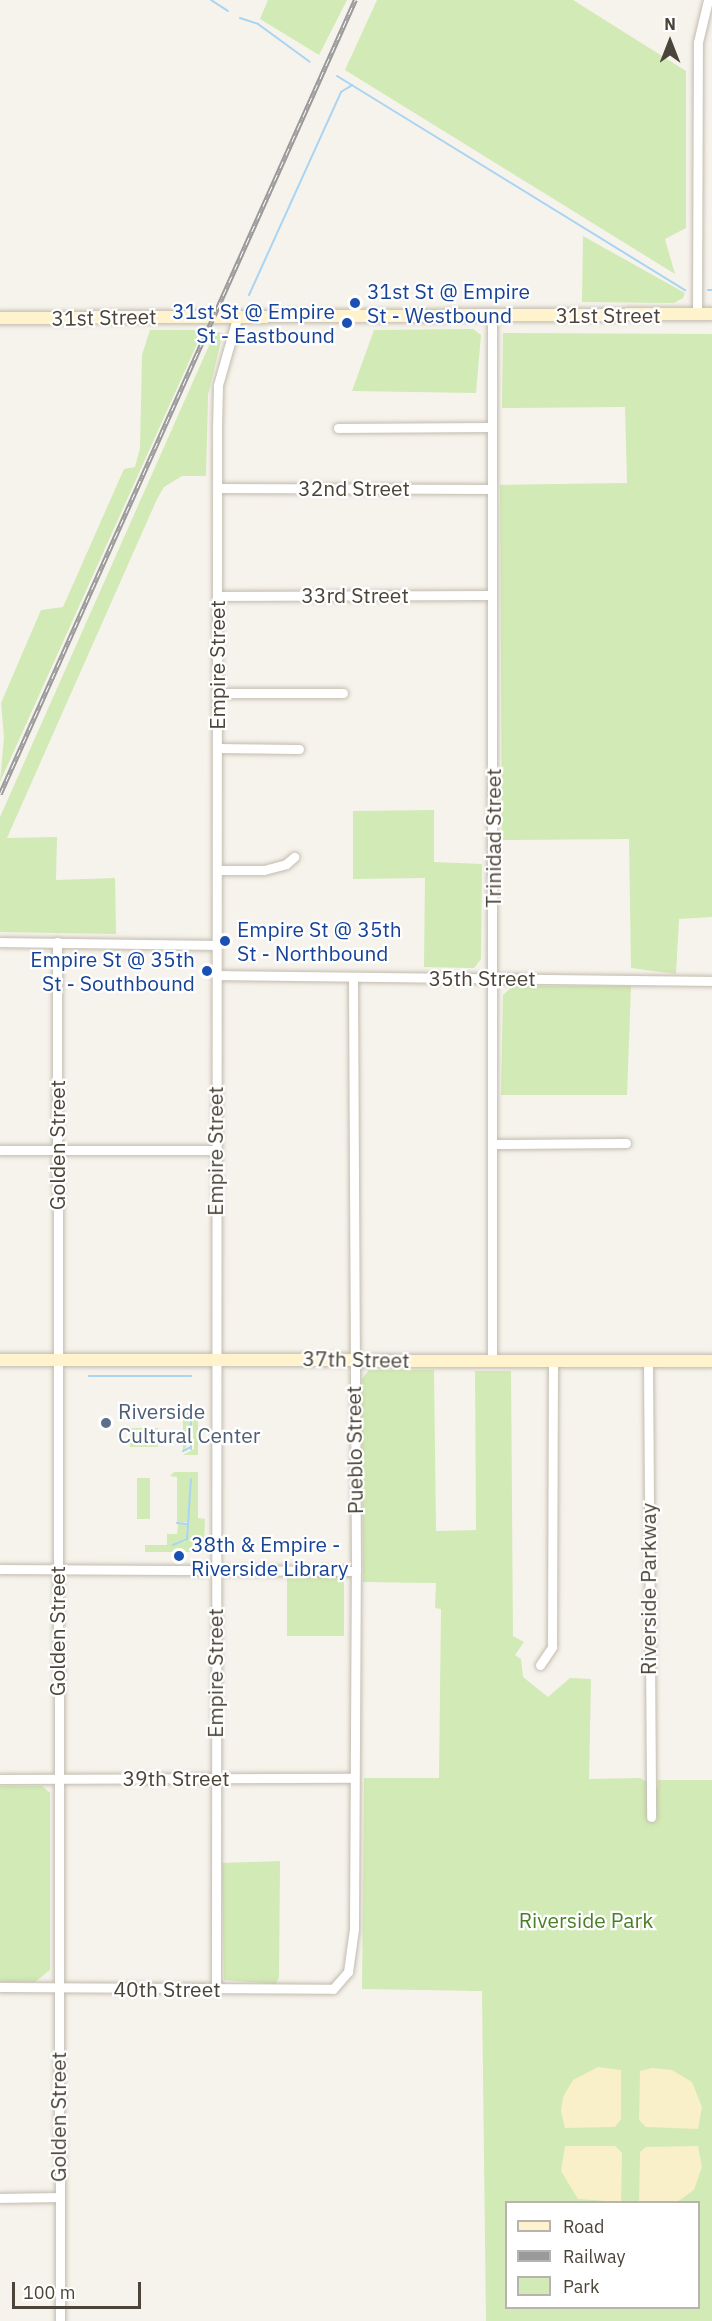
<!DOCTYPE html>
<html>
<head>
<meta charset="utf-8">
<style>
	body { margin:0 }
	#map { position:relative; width:712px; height:2321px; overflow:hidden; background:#f6f3ec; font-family:"IBM Plex Sans",sans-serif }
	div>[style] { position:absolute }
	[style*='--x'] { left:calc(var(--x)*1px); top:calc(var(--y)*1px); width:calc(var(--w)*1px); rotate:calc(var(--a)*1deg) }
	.green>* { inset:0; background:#d2eab5; transform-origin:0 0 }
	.sand>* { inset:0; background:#f9efc9 }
	.stream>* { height:2px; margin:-1px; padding:0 1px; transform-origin:1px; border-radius:1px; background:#a9d4f2 }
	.roads { filter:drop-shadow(0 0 2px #c2bbae) drop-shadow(0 0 2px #c2bbae) }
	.street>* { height:9px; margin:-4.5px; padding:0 4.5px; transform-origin:4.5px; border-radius:4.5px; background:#fff }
	.secondary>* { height:12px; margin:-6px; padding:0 6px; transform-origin:6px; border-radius:6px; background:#fff3cd }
	.rail>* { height:4.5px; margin-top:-2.25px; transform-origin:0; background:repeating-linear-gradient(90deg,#fff 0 7px,#9a9a9a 0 14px); box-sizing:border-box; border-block:2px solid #9a9a9a }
	.dots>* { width:16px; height:16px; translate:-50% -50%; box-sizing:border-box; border:3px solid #fff; border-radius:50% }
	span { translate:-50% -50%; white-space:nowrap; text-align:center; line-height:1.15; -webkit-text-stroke:4.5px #fff; paint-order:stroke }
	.transit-label { font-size:21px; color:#164399 }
	.left { translate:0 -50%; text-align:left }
	.right { translate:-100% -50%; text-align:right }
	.street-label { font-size:21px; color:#4b4439 }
	.service-label { font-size:21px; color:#4e5e75 }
	.park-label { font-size:21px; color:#4a7f2a }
	.legend { position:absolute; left:505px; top:2201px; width:195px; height:108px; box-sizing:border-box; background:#fff; border:2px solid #b7b4b0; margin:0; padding:8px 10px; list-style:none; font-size:18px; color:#4b4439 }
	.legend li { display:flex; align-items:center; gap:12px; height:30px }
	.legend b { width:30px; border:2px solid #b7b4b0 }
	.north { position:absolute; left:640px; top:12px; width:60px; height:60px; -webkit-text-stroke:4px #fff; paint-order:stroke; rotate:0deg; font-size:16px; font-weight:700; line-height:24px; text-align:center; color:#4b4439 }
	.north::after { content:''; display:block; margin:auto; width:21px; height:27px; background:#4b4439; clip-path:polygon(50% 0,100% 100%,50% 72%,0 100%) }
	.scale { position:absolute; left:12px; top:2282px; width:129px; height:27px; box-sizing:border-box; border:3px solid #4b4439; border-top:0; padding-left:8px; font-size:18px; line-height:21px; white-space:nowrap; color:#4b4439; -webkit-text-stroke:4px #fff; paint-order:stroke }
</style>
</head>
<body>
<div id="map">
	<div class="green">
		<div style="clip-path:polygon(268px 0,347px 0,319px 55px,260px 19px)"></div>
		<div style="clip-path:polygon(377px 0,573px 0,686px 71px,686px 228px,665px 239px,675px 274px,345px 70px)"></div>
		<div style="clip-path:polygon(583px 236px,685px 293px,683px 298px,674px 303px,582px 302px)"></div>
		<div style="clip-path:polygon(473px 329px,481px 335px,476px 393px,352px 391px,374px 330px)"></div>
		<div style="clip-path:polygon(150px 330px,194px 330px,201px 335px,0 782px,4px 737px,1px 703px,41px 610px,63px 607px,124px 469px,135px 467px,140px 448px,142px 355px)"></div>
		<div style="clip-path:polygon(215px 332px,223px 333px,208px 395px,206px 476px,182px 476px,164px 487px,157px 499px,7px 838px,57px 837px,56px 880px,115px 878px,116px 934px,0 932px,0 817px)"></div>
		<div style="clip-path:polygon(503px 333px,712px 334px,712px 917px,679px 919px,676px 974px,631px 968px,629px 839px,502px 840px,500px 485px,627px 483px,625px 407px,502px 408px)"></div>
		<div style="clip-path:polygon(434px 810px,434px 862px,482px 864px,481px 959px,474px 968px,424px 967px,425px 878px,353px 879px,353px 811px)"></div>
		<div style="clip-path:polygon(513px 986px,631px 986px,627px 1095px,501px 1095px,503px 995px)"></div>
		<div style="clip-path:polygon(evenodd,369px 1370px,434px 1370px,436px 1531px,476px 1530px,475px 1371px,511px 1371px,513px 1636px,524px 1642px,515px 1655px,521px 1659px,523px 1677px,548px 1697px,570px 1678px,591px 1679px,589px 1779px,640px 1778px,658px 1788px,658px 1780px,712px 1780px,712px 2321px,486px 2321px,482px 1991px,362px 1989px,364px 1778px,439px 1778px,441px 1609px,435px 1608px,436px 1583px,363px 1582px,362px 1379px,369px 1370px,506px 2202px,698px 2202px,698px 2308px,506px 2308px,506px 2202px)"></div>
		<div style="clip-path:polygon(190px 1410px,198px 1410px,198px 1455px,183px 1455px,194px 1449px,192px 1418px,190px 1443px,183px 1450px,183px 1418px)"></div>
		<div style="left:130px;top:1428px;width:28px;height:19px"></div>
		<div style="clip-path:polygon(174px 1472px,198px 1472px,198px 1518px,205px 1519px,204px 1552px,145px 1552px,145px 1545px,167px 1545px,167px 1534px,177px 1534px,178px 1524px,187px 1524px,186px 1538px,172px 1545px,186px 1541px,192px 1480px,187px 1522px,177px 1522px,177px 1477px,170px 1476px)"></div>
		<div style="left:150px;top:1478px;width:41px;height:13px;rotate:90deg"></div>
		<div style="left:287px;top:1575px;width:57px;height:61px"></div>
		<div style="clip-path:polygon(0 1786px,42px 1786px,50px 1793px,50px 1970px,35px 1982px,0 1982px)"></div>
		<div style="clip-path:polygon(280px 1861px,279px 1977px,276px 1984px,224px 1980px,222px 1863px)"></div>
	</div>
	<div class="sand">
		<div style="clip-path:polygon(598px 2067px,621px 2070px,621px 2119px,615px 2127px,565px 2128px,561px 2111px,563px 2097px,573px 2080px)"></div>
		<div style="clip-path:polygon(652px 2068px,672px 2070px,692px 2082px,702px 2107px,698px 2129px,646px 2127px,639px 2120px,640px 2071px)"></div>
		<div style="clip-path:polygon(565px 2146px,615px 2146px,622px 2153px,621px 2202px,578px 2199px,561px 2171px)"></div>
		<div style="clip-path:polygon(698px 2146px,702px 2167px,694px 2190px,677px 2202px,639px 2202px,640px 2152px,646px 2147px)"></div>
	</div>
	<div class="stream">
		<div style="--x:211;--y:0;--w:20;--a:33"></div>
		<div style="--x:240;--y:18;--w:19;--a:18"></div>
		<div style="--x:258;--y:24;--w:64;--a:36.2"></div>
		<div style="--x:337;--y:76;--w:409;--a:31.6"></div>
		<div style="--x:708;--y:290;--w:4;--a:0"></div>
		<div style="--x:249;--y:295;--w:223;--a:-65.6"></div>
		<div style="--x:341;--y:92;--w:13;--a:-32"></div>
		<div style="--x:89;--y:1376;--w:102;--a:0"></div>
		<div style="--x:191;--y:1449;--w:30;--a:-90"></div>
		<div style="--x:183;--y:1451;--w:9;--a:-27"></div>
		<div style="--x:177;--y:1523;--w:11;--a:5"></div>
		<div style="--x:173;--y:1545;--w:15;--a:-23"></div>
		<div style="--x:187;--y:1539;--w:60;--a:-86.2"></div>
	</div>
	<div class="roads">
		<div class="street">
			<div style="--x:697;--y:314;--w:272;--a:-89.8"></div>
			<div style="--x:698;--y:42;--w:43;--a:-76.6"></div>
			<div style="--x:338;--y:428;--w:152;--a:-0.4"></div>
			<div style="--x:217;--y:488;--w:273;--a:0.2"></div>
			<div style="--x:217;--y:596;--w:275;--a:-0.2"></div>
			<div style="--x:218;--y:693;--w:125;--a:0"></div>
			<div style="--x:217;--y:748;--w:82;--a:0.7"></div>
			<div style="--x:218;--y:870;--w:46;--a:0"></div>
			<div style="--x:264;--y:870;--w:23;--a:-15"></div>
			<div style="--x:286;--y:864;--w:11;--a:-41"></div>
			<div style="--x:0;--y:942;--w:216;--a:0.8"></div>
			<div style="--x:57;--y:942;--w:1379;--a:89.88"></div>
			<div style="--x:216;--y:975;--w:496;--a:0.7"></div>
			<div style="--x:492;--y:1144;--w:134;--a:-0.4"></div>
			<div style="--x:0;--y:1150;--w:215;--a:0"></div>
			<div style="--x:492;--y:1361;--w:1046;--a:-90"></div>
			<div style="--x:648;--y:1361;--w:456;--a:89.6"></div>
			<div style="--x:0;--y:1569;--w:356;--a:0.3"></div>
			<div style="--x:540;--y:1665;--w:22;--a:-56"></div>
			<div style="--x:552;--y:1647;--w:286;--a:-89.8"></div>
			<div style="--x:0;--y:1779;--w:353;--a:-0.2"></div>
			<div style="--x:0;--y:1987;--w:333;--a:0.3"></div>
			<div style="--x:333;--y:1989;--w:23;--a:-49"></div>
			<div style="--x:348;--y:1972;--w:43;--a:-82.1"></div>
			<div style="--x:354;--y:1929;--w:358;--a:-89.7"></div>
			<div style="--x:356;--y:1571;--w:594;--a:-90.29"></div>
			<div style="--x:216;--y:1990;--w:1561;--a:-89.96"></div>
			<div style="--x:217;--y:429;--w:44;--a:-88.7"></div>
			<div style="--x:218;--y:385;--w:73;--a:-74.1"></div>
			<div style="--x:0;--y:2198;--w:58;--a:-1"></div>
		</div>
		<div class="secondary">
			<div style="--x:0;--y:318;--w:712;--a:-0.32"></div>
			<div style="--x:0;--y:1360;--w:712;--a:0.08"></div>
		</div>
	</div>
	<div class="rail">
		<div style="--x:0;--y:794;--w:870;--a:-65.91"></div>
	</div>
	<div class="dots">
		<div style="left:355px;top:303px;background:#1a4fb4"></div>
		<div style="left:347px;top:323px;background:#1a4fb4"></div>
		<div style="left:225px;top:941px;background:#1a4fb4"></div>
		<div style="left:207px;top:971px;background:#1a4fb4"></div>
		<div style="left:106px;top:1423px;background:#5c6f8a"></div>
		<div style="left:179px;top:1556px;background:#1a4fb4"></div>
	</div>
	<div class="transit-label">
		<span class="left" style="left:367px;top:303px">31st St @ Empire<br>St - Westbound</span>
		<span class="right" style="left:335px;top:323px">31st St @ Empire<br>St - Eastbound</span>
		<span class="left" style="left:237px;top:941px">Empire St @ 35th<br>St - Northbound</span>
		<span class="right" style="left:195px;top:971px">Empire St @ 35th<br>St - Southbound</span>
		<span class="left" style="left:191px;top:1556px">38th &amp; Empire -<br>Riverside Library</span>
	</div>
	<div class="street-label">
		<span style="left:608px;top:315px">31st Street</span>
		<span style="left:104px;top:317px;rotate:-1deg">31st Street</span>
		<span style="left:354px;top:488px">32nd Street</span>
		<span style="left:355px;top:595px">33rd Street</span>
		<span style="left:217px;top:665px;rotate:-90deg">Empire Street</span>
		<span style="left:493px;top:838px;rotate:-90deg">Trinidad Street</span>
		<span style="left:482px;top:978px">35th Street</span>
		<span style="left:57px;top:1145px;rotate:-90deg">Golden Street</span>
		<span style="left:215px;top:1151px;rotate:-90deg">Empire Street</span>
		<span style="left:356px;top:1359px;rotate:1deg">37th Street</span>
		<span style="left:354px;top:1450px;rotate:-91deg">Pueblo Street</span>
		<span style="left:648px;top:1589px;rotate:-90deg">Riverside Parkway</span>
		<span style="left:57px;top:1631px;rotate:-90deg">Golden Street</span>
		<span style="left:215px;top:1673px;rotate:-90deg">Empire Street</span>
		<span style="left:176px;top:1778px">39th Street</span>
		<span style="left:167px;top:1989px">40th Street</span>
		<span style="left:58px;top:2117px;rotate:-90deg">Golden Street</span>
	</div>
	<div class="service-label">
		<span class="left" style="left:118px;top:1423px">Riverside<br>Cultural Center</span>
	</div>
	<div class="park-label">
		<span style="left:586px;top:1920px">Riverside Park</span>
	</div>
	<ul class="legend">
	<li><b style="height:8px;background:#fff3cd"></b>Road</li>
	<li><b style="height:8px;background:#9a9a9a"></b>Railway</li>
	<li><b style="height:16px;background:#d2eab5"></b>Park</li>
	</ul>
	<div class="north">N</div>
	<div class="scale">100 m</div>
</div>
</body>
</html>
